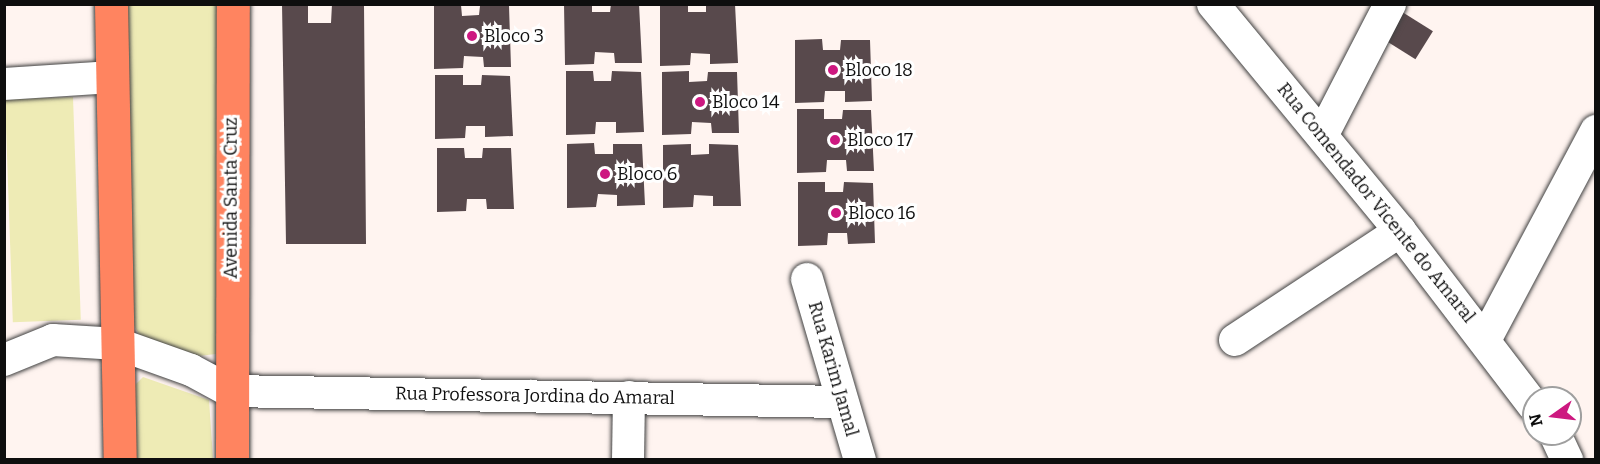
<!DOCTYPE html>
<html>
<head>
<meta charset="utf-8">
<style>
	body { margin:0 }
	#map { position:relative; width:1600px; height:464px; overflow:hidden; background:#fff4f0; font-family:Bitter,serif }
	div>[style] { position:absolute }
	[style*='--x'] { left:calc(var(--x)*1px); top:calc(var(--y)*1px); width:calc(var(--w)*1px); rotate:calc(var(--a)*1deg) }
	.green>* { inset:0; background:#eeebb5; transform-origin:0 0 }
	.building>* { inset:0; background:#58494c; transform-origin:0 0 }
	.roads { filter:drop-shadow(0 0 2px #414141) drop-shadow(0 0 2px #414141) }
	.minor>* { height:32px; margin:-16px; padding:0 16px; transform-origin:16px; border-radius:16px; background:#fff }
	.major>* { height:33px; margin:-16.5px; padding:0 16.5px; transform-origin:16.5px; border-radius:16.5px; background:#ff8460 }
	.dots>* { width:16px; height:16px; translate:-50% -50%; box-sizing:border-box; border:3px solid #fff; border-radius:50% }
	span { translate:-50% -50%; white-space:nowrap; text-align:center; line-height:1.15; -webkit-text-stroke:6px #fff; paint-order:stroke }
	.poi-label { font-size:18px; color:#0e0e0e }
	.left { translate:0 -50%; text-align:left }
	.street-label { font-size:18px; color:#0e0e0e }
	.frame { position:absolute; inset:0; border:6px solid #0e0e0e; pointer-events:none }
	.north { position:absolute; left:1522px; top:386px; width:60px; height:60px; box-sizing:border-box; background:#fff; border:2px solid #9f9f9f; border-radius:50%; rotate:256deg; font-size:16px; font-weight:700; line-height:24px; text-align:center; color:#0e0e0e }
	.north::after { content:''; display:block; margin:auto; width:21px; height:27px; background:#cd1880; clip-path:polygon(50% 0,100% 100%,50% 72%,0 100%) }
</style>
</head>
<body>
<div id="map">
	<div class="green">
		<div style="clip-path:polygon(127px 5px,222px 5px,216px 354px,199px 356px,140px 336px,132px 322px)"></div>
		<div style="left:73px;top:97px;width:223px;height:68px;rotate:88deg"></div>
		<div style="clip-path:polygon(143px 377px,209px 400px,213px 459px,129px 460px,129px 391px)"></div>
	</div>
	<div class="building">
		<div style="clip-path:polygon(282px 4px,308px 4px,308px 23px,331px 23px,332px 4px,364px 4px,366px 244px,286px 244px)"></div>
		<div style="clip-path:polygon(564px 4px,592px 4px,592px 12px,610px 12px,611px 4px,639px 4px,642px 63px,615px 63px,614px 53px,595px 52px,594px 64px,565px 65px)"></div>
		<div style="clip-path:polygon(660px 4px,688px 4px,688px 12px,706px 12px,706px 4px,735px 4px,738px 63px,710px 64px,710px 54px,691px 53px,690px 65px,660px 66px)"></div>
		<div style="clip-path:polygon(434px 5px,461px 5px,462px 16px,479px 15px,480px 6px,509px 6px,511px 67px,484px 67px,483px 57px,464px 56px,463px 68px,434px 69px)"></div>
		<div style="left:1399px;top:10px;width:40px;height:33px;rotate:32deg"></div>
		<div style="clip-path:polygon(822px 39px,823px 50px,840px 50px,841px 40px,870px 40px,872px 101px,845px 102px,845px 91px,825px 91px,824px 102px,795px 103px,795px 40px)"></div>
		<div style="clip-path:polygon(566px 71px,593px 71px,594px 81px,611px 81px,612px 71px,641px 72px,644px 132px,616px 133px,616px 122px,596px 122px,595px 134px,566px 135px)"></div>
		<div style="clip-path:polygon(689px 71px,689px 82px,707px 81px,708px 72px,737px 72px,739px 133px,712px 133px,711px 123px,692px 122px,691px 134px,662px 135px,662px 72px)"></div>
		<div style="clip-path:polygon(435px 75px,463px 75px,463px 85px,481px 85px,482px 75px,510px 76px,513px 136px,485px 137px,485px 126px,466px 126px,465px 138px,435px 139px)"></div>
		<div style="clip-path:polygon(797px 109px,824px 109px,824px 119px,842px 119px,843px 110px,871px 110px,874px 171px,847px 171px,846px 160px,827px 160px,826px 172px,797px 173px)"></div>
		<div style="clip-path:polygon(594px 143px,595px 154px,613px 154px,613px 144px,642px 144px,645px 205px,617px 206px,617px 195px,598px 194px,596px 207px,567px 208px,567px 144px)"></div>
		<div style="clip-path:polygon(691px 144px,691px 155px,709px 154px,709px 144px,738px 145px,741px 206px,713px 206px,713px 196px,694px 195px,693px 207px,663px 208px,663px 145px)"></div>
		<div style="clip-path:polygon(437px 148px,464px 148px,465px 158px,482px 158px,483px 148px,511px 148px,514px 209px,487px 209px,486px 199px,467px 199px,466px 211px,437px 212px)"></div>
		<div style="clip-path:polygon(798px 182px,825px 182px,825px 192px,843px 192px,844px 182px,873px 183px,875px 243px,848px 244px,847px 233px,828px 233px,827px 245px,798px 246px)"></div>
	</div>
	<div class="roads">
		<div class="minor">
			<div style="--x:1213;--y:4;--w:294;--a:50.5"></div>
			<div style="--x:1400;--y:231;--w:220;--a:52.6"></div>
			<div style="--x:4;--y:84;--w:108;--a:-3.7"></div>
			<div style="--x:1323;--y:134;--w:146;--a:-62.7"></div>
			<div style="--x:807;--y:279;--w:189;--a:73.7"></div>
			<div style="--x:1235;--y:340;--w:198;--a:-33.4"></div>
			<div style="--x:1485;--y:340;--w:237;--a:-62"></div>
			<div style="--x:4;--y:360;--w:53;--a:-22.2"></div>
			<div style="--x:53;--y:340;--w:65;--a:3.5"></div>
			<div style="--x:118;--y:344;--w:77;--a:19.6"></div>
			<div style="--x:191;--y:370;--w:44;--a:28.3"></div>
			<div style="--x:230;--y:391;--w:610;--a:1.03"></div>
			<div style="--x:1555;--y:434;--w:29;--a:65"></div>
			<div style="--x:628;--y:460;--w:63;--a:-89.1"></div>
		</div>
		<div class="major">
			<div style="--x:111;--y:4;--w:456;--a:88.9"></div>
			<div style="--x:232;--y:460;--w:456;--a:-89.9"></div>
		</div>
	</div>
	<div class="dots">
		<div style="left:472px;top:36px;background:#cd1880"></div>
		<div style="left:833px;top:70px;background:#cd1880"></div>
		<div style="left:700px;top:102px;background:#cd1880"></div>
		<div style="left:835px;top:140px;background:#cd1880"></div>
		<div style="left:605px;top:174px;background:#cd1880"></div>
		<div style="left:836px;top:213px;background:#cd1880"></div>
	</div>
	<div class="poi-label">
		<span class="left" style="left:484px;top:36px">Bloco 3</span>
		<span class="left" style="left:845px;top:70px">Bloco 18</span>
		<span class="left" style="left:712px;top:102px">Bloco 14</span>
		<span class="left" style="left:847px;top:140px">Bloco 17</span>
		<span class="left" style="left:617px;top:174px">Bloco 6</span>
		<span class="left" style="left:848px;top:213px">Bloco 16</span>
	</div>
	<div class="street-label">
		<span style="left:231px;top:198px;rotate:-90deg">Avenida Santa Cruz</span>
		<span style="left:1376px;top:203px;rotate:51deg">Rua Comendador Vicente do Amaral</span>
		<span style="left:833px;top:369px;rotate:74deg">Rua Karim Jamal</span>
		<span style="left:535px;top:396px;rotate:1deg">Rua Professora Jordina do Amaral</span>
	</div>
	<div class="frame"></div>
	<div class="north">N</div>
</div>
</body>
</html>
